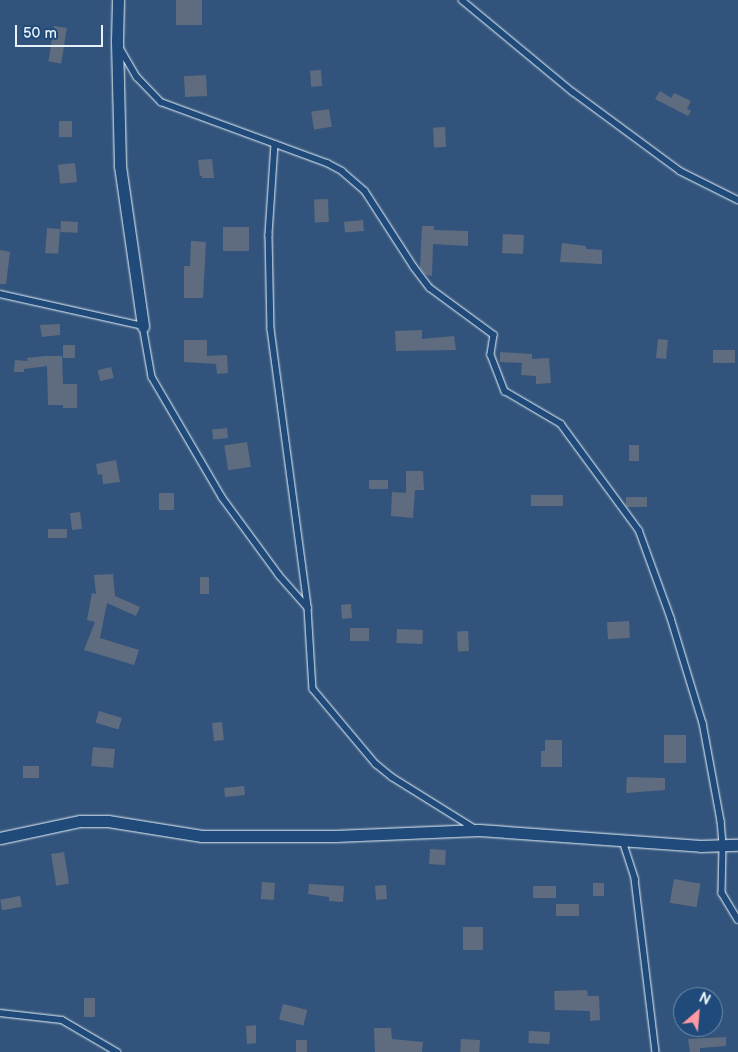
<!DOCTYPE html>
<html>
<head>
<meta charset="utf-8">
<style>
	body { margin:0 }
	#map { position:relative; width:738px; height:1052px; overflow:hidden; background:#32547c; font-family:"Balsamiq Sans",sans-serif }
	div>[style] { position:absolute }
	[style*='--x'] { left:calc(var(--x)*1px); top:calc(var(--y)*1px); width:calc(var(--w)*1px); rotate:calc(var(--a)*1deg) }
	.building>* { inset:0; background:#5f6c7f; transform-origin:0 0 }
	.roads { filter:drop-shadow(0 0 1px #e8f1f8) drop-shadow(0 0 1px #e8f1f8) }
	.service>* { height:5.5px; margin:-2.75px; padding:0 2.75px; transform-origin:2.75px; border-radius:2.75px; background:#1f4a7a }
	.minor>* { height:11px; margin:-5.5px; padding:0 5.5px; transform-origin:5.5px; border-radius:5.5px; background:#1f4a7a }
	span { translate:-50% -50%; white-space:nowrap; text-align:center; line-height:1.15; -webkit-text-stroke:4px #1f4a7a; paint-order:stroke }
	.north { position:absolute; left:673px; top:987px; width:50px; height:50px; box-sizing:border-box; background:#1f4a7a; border:1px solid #6f8dac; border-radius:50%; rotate:27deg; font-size:14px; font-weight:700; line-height:20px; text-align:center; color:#e8f1f8 }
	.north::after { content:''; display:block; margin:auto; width:18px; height:22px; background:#ff9aa2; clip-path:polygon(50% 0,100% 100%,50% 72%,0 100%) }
	.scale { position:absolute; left:15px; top:25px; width:88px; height:22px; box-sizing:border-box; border:2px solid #e8f1f8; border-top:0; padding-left:6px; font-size:15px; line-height:18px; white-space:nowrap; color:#e8f1f8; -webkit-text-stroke:4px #1f4a7a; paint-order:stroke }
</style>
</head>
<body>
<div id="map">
	<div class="building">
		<div style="left:176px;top:0;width:26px;height:25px"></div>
		<div style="left:54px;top:26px;width:13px;height:36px;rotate:9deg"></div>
		<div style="left:321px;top:70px;width:16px;height:11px;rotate:86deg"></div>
		<div style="left:206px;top:75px;width:21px;height:22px;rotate:87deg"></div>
		<div style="clip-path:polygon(660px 91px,671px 98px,674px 93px,691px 101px,687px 109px,691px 111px,688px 116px,655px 99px)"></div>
		<div style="left:329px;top:109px;width:18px;height:18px;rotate:81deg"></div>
		<div style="left:59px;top:121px;width:13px;height:16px"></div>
		<div style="left:445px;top:127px;width:20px;height:12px;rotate:87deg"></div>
		<div style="clip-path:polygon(212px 159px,214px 178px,202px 178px,202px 176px,200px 176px,198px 160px)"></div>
		<div style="left:75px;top:163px;width:19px;height:17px;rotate:84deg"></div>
		<div style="left:328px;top:199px;width:23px;height:14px;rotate:88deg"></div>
		<div style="left:363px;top:220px;width:11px;height:19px;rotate:85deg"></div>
		<div style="left:61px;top:221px;width:17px;height:11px;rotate:3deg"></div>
		<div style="clip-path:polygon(422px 226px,434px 226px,434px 230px,468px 231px,468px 246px,433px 244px,432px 276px,426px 275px,420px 268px)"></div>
		<div style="left:223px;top:227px;width:26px;height:24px"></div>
		<div style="left:47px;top:228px;width:13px;height:25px;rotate:4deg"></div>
		<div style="left:503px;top:234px;width:21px;height:19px;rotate:3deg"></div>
		<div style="clip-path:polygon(191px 241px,206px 242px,203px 298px,184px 298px,184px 266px,190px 266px)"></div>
		<div style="clip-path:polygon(562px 243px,586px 246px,586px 249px,602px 250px,602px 264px,560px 262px)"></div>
		<div style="clip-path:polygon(0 250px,10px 252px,6px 284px,0 284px)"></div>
		<div style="clip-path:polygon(60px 324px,60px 335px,42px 337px,40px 325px)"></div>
		<div style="clip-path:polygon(422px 330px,422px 339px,454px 336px,456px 350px,396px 351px,395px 331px)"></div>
		<div style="left:658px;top:339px;width:10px;height:19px;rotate:6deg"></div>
		<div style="clip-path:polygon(184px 340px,207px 340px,207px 356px,227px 355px,228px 373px,217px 374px,216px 364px,184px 362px)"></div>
		<div style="left:63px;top:345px;width:12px;height:13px"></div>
		<div style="left:713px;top:350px;width:22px;height:13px"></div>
		<div style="clip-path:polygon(500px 352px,532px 354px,532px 359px,549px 358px,551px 383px,536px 384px,536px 376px,521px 375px,522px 363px,500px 362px)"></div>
		<div style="clip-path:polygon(45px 356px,62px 356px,63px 384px,77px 384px,77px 408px,63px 408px,63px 405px,48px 405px,47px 366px,24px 369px,24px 372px,14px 372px,15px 360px,28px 361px,27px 358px)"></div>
		<div style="left:111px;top:367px;width:11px;height:14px;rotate:75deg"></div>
		<div style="left:227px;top:428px;width:10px;height:15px;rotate:84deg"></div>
		<div style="left:247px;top:442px;width:25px;height:23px;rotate:81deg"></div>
		<div style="left:629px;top:445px;width:10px;height:16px"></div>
		<div style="clip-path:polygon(116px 460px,120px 482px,103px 484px,102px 474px,98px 475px,96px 464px)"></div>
		<div style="clip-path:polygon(406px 471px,423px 471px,424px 490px,415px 490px,413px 518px,391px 516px,392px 492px,406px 493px)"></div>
		<div style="left:369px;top:480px;width:19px;height:9px"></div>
		<div style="left:174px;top:493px;width:17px;height:15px;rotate:90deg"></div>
		<div style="left:531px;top:495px;width:32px;height:11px"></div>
		<div style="left:626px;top:497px;width:21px;height:10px"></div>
		<div style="left:80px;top:512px;width:17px;height:10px;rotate:83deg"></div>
		<div style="left:67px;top:529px;width:9px;height:19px;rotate:90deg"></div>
		<div style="clip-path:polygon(113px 574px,115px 596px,140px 607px,136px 616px,107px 603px,100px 638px,139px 650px,134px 665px,84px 650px,95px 622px,87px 620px,92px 593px,96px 594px,94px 575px)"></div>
		<div style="left:200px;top:577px;width:9px;height:17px"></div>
		<div style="left:351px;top:604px;width:14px;height:10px;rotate:86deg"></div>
		<div style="left:629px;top:621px;width:17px;height:22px;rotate:87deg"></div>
		<div style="left:350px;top:628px;width:19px;height:13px"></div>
		<div style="left:397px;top:629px;width:26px;height:14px;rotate:2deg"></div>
		<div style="left:468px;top:631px;width:20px;height:11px;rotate:87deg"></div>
		<div style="left:99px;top:711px;width:24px;height:12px;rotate:17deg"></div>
		<div style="left:222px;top:722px;width:18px;height:10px;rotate:84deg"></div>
		<div style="left:664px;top:735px;width:22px;height:28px"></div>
		<div style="clip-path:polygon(545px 740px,562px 740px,562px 767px,541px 767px,541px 751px,545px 751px)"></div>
		<div style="left:93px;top:747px;width:22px;height:19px;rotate:5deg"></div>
		<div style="left:23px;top:766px;width:16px;height:12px"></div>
		<div style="clip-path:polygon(627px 777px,665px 778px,665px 790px,626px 793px)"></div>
		<div style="left:244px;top:786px;width:9px;height:20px;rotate:84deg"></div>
		<div style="left:430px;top:849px;width:16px;height:15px;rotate:4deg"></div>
		<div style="left:64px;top:852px;width:32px;height:13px;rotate:81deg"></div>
		<div style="left:674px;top:879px;width:27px;height:24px;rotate:10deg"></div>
		<div style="left:262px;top:882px;width:13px;height:17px;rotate:4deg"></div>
		<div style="left:593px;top:883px;width:11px;height:13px"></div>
		<div style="clip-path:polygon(309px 884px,344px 886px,343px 902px,329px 901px,329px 897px,308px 894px)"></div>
		<div style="left:386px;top:885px;width:14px;height:11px;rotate:86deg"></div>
		<div style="left:533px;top:886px;width:23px;height:12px"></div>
		<div style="left:20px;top:896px;width:11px;height:20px;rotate:80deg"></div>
		<div style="left:556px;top:904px;width:23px;height:12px"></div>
		<div style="left:463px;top:927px;width:20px;height:23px"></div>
		<div style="clip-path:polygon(587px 990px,588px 996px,599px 996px,600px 1020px,590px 1021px,590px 1011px,555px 1010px,554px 991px)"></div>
		<div style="left:95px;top:998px;width:19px;height:11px;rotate:90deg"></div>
		<div style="left:283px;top:1004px;width:25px;height:16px;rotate:14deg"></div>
		<div style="clip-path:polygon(256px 1025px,256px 1043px,247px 1044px,246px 1026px)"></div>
		<div style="clip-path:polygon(374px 1028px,391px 1028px,392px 1039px,423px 1042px,422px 1052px,375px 1052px)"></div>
		<div style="left:529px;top:1031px;width:21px;height:12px;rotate:3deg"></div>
		<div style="clip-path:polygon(726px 1037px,726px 1046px,700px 1048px,700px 1052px,690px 1052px,688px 1039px)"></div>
		<div style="left:461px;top:1039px;width:19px;height:13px;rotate:3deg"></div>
		<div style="left:296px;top:1040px;width:11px;height:12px"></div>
	</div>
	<div class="roads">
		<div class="service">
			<div style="--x:462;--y:0;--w:144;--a:39.7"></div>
			<div style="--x:573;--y:92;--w:133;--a:36.4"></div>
			<div style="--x:680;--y:171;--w:65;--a:26.6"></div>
			<div style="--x:119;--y:46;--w:36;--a:60"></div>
			<div style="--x:137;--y:77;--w:35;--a:46"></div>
			<div style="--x:161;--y:102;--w:177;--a:20.2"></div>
			<div style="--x:327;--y:163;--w:17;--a:28"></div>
			<div style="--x:342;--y:171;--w:30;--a:41"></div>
			<div style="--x:365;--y:191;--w:90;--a:57.2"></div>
			<div style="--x:414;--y:267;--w:26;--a:53"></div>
			<div style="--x:430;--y:288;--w:79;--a:36.3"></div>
			<div style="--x:494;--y:335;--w:20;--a:99"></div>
			<div style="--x:491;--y:355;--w:39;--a:69"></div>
			<div style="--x:505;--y:391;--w:65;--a:30.5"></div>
			<div style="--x:561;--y:424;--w:132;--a:53.7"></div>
			<div style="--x:639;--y:530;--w:94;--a:70"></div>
			<div style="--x:671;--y:618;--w:110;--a:73.1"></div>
			<div style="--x:703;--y:723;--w:100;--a:79.6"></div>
			<div style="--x:721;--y:821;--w:25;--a:85"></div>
			<div style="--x:723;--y:846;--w:47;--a:91.2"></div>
			<div style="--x:722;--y:893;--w:31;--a:59"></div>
			<div style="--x:275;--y:144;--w:91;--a:93.8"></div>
			<div style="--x:269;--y:235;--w:94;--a:88.8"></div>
			<div style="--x:271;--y:329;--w:280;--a:82.4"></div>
			<div style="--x:0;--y:294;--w:147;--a:12.6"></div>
			<div style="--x:143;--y:326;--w:52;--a:80"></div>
			<div style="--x:152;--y:377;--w:139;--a:59.7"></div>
			<div style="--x:222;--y:497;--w:97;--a:53.8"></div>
			<div style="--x:279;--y:575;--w:44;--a:48.7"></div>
			<div style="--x:308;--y:608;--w:81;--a:86.5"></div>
			<div style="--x:313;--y:689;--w:98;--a:50"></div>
			<div style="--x:376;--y:764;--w:21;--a:39"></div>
			<div style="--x:392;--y:777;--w:97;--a:31.9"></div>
			<div style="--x:623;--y:841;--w:40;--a:72"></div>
			<div style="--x:635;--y:879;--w:174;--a:83.1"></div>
			<div style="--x:0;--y:1013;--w:62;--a:6.4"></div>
			<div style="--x:62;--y:1020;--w:64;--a:30.2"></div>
		</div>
		<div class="minor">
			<div style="--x:118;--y:0;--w:42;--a:91.4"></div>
			<div style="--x:117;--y:42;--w:124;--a:88.6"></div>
			<div style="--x:120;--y:166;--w:162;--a:81.8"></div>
			<div style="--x:0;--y:838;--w:82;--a:-12"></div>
			<div style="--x:80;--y:821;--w:28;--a:0"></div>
			<div style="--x:108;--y:821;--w:95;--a:9.1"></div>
			<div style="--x:202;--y:836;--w:133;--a:0"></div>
			<div style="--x:335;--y:836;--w:144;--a:-2.4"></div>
			<div style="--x:479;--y:830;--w:222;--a:4.1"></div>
			<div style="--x:700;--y:846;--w:38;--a:-2"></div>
		</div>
	</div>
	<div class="north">N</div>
	<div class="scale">50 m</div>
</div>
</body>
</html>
